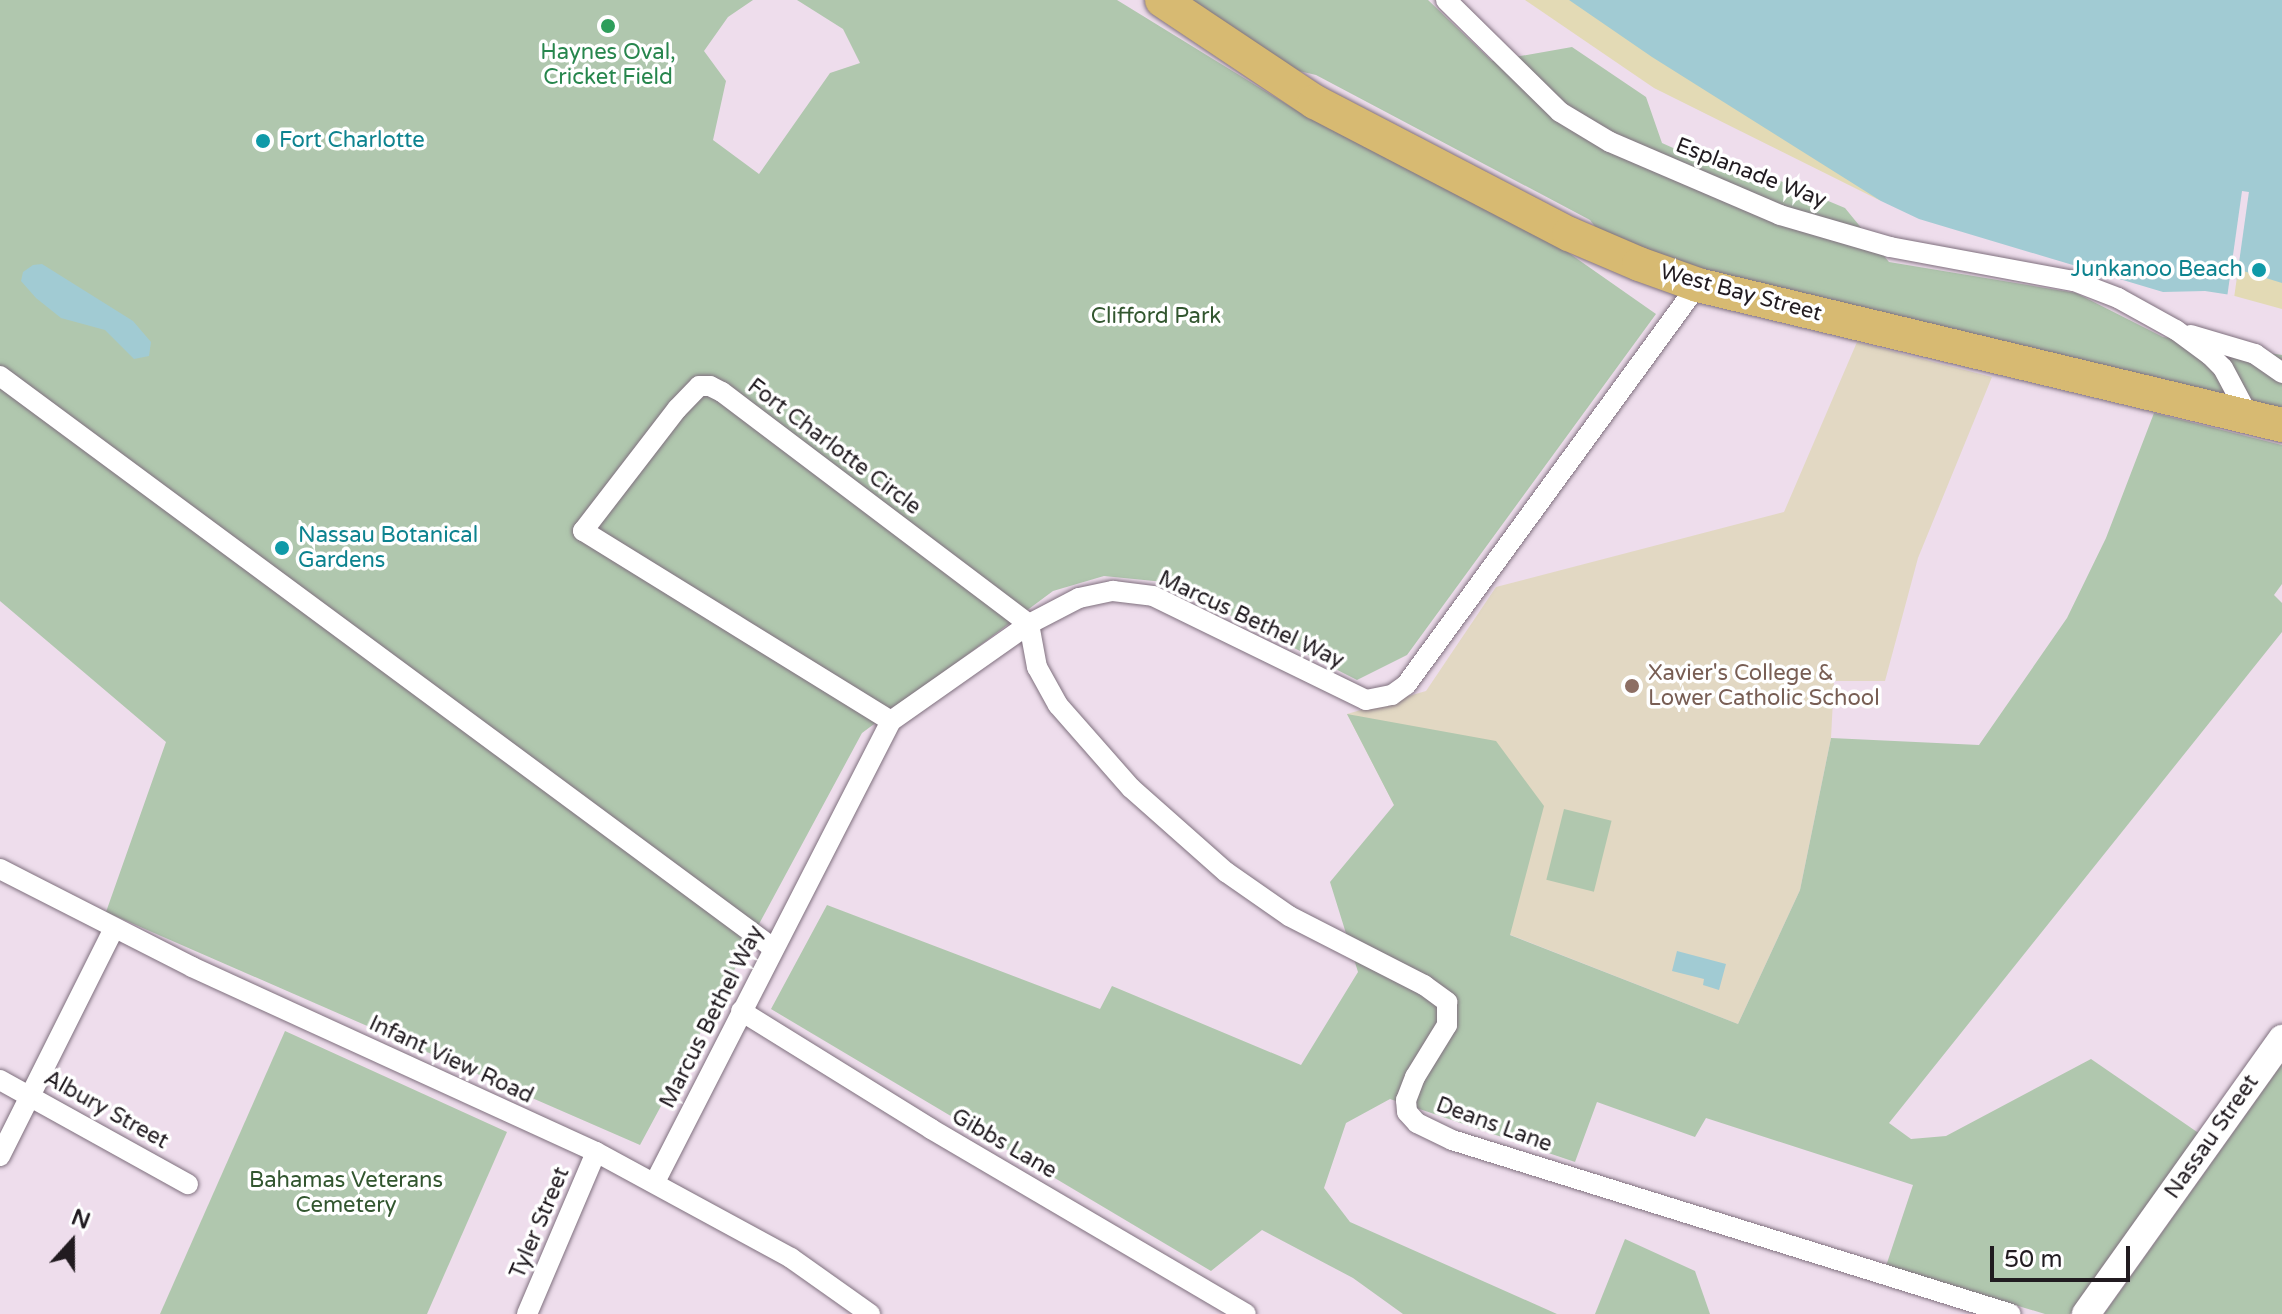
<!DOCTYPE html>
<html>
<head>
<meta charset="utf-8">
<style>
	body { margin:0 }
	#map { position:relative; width:2282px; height:1314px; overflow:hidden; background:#eeddec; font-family:"Varela Round",sans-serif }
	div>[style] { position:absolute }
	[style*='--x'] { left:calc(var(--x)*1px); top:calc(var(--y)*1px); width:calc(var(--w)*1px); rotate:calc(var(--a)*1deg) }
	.education>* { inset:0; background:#e2d8c3 }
	.green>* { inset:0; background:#b0c7ae; transform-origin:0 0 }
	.sand>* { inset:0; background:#e3dab5 }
	.water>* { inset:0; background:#a1cbd3 }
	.pier>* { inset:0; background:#eeddec; transform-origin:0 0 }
	.roads { filter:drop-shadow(0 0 2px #7f707e) drop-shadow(0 0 2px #7f707e) }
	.minor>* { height:20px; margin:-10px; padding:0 10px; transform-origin:10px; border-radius:10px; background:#fff }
	.secondary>* { height:28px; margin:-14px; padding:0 14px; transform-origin:14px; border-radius:14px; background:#fff }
	.trunk>* { height:34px; margin:-17px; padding:0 17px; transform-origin:17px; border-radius:17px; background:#d7ba72 }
	.dots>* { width:22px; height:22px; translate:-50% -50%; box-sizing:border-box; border:4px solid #fff; border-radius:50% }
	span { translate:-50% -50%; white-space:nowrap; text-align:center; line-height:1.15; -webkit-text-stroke:7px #fff; paint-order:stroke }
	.leisure-label { font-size:22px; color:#27864d }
	.culture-label { font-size:22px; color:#0d838f }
	.left { translate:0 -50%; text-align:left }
	.right { translate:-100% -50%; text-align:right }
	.street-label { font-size:22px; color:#211b20 }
	.park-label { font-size:22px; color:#32562f }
	.education-label { font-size:22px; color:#785e54 }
	.north { position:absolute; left:32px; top:1202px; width:80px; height:80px; -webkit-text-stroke:6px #fff; paint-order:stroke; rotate:21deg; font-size:22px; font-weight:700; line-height:32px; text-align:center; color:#211b20 }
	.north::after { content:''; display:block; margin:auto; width:28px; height:36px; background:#211b20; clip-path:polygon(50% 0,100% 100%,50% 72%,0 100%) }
	.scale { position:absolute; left:1990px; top:1246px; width:140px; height:36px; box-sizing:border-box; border:4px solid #211b20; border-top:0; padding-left:10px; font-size:24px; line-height:28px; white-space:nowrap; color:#211b20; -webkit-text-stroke:6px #fff; paint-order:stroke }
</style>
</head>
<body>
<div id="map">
	<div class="education">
		<div style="clip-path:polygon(1857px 342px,1992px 377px,1918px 558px,1885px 681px,1834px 681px,1831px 738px,1800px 890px,1738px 1024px,1449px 911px,1347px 714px,1426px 691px,1496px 587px,1784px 512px)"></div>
	</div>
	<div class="green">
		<div style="clip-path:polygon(0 0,753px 0,728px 17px,704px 51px,726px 81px,713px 140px,759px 174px,830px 73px,860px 63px,843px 29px,797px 0,1117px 0,1309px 118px,1566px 251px,1656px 314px,1407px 655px,1357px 680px,1164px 582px,1104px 576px,1053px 591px,862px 733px,640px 1145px,106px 912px,166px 742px,0 601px)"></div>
		<div style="clip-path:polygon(1179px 0,1428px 0,1492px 61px,1572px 47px,1646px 97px,1662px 143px,1711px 165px,1735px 162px,1845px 208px,1889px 262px,2076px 293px,2163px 337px,2282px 355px,2282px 413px,1726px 279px,1603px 237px,1590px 220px,1316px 75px,1299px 71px)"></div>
		<div style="clip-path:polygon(2154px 413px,2282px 445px,2282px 584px,2274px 595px,2282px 603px,2282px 632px,1889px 1123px,1911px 1139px,1946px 1136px,2091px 1059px,2200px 1134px,2070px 1314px,2045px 1314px,1886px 1266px,1913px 1185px,1706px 1118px,1695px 1137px,1597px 1102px,1575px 1162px,1390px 1099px,1346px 1123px,1324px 1188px,1350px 1222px,1557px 1314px,1403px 1314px,1353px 1278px,1262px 1230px,1211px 1271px,771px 1009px,827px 905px,1100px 1009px,1112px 986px,1301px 1065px,1358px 972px,1330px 882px,1394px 805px,1347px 714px,1496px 741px,1544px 806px,1510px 935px,1738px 1024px,1800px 890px,1831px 738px,1979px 745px,2067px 618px,2106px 538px)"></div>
		<div style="left:1564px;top:809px;width:49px;height:73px;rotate:14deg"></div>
		<div style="clip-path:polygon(285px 1031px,507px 1132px,427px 1314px,160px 1314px)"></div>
		<div style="clip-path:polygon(2282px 1064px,2282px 1314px,2104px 1314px)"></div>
		<div style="clip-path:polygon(1625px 1239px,1695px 1271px,1710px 1314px,1595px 1314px)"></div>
	</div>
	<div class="sand">
		<div style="clip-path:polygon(1525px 0,1623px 0,1786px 105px,1881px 201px,1654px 88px)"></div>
		<div style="clip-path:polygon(2243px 230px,2282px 245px,2282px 309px,2231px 295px)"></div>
	</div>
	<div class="water">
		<div style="clip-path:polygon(1569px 0,2282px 0,2282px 283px,2240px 270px,2231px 295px,2205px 291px,2163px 292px,1919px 219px,1881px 201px,1652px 57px)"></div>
		<div style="clip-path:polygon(42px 264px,133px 321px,151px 342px,149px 356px,134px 359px,105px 330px,61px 318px,36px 298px,21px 281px,23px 272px,33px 265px)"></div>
		<div style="clip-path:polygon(1677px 951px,1726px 964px,1719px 990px,1703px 985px,1704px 979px,1672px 971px)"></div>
	</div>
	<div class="pier">
		<div style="left:2242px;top:191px;width:7px;height:105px;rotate:8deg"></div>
	</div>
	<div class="roads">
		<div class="minor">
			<div style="--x:1446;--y:0;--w:160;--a:44.5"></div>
			<div style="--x:1560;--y:112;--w:58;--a:31"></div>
			<div style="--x:1610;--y:142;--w:185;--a:23.2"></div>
			<div style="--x:1780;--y:215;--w:115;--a:16.2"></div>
			<div style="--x:1890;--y:247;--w:187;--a:10.5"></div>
			<div style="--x:2074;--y:281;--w:47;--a:21.1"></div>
			<div style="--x:2118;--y:298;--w:66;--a:28.9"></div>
			<div style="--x:2176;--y:330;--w:42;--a:36.3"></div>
			<div style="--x:2210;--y:355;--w:18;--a:45"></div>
			<div style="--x:2223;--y:368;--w:55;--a:62"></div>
			<div style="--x:2191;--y:335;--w:67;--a:16.5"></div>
			<div style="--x:2255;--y:354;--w:33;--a:35"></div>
			<div style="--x:0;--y:376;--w:962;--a:36.5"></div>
			<div style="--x:891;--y:721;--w:362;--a:-148.3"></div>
			<div style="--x:583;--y:531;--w:154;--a:-52.4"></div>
			<div style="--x:677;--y:409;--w:32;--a:-46"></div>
			<div style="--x:699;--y:386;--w:11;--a:0"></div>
			<div style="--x:710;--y:386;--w:13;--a:27"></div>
			<div style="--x:722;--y:392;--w:385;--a:37.1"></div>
			<div style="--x:1029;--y:624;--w:44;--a:79.5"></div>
			<div style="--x:1037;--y:667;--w:43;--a:61.1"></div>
			<div style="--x:1058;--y:705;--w:111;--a:48.7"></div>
			<div style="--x:1131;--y:788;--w:127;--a:41.5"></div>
			<div style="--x:1226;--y:872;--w:77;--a:34.9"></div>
			<div style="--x:1289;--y:916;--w:152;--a:27.1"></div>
			<div style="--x:1424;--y:985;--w:29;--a:36"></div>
			<div style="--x:1447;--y:1002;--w:23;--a:90"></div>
			<div style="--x:1447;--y:1025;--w:61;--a:121.6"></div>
			<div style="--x:1415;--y:1077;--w:25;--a:111"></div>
			<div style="--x:1406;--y:1100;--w:12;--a:85"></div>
			<div style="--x:1407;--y:1112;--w:15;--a:48"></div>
			<div style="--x:1417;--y:1123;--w:39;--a:26"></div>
			<div style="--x:1452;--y:1140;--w:585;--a:17.29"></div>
			<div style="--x:0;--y:869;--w:216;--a:27"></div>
			<div style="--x:192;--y:967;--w:444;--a:24.6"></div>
			<div style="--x:596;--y:1152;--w:222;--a:28.5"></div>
			<div style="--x:791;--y:1258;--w:97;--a:35.3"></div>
			<div style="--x:741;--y:1011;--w:224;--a:31.8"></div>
			<div style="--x:931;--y:1129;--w:365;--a:30.4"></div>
			<div style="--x:0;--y:1080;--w:215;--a:29"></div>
			<div style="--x:0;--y:1156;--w:255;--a:-63.4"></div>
			<div style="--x:655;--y:1182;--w:518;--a:-62.89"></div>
			<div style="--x:891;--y:721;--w:169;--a:-35.1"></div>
			<div style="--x:1029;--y:624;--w:56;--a:-27.5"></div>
			<div style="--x:1079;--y:598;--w:35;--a:-12"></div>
			<div style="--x:1113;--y:591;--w:40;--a:7.1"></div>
			<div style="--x:1153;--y:596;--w:237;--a:26"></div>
			<div style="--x:1366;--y:700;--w:26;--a:-11"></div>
			<div style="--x:1392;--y:695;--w:17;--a:-36"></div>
			<div style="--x:1406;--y:685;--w:495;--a:-53.9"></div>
			<div style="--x:527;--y:1314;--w:176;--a:-66.9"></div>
		</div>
		<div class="secondary">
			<div style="--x:2086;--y:1314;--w:338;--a:-54.5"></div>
		</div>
		<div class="trunk">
			<div style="--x:1162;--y:0;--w:184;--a:33.7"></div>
			<div style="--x:1315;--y:102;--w:286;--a:27.5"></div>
			<div style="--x:1569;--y:234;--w:76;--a:23.2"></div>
			<div style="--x:1639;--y:264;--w:63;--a:19.6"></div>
			<div style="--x:1698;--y:285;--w:601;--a:13.48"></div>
		</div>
	</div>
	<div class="dots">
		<div style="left:608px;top:26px;background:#2e9e5b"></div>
		<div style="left:263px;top:141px;background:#0f9aa8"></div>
		<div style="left:2259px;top:270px;background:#0f9aa8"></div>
		<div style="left:282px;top:548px;background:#0f9aa8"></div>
		<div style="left:1632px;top:686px;background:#8d6e63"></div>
	</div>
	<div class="leisure-label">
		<span style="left:608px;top:65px">Haynes Oval,<br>Cricket Field</span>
	</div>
	<div class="culture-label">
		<span class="left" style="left:279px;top:141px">Fort Charlotte</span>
		<span class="right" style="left:2243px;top:270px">Junkanoo Beach</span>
		<span class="left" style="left:298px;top:548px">Nassau Botanical<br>Gardens</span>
	</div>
	<div class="street-label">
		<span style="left:1751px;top:173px;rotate:21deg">Esplanade Way</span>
		<span style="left:1741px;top:293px;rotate:15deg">West Bay Street</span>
		<span style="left:834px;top:447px;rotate:37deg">Fort Charlotte Circle</span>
		<span style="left:1251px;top:620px;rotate:25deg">Marcus Bethel Way</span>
		<span style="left:712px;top:1017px;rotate:-63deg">Marcus Bethel Way</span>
		<span style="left:451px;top:1060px;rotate:25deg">Infant View Road</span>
		<span style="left:106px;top:1110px;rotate:29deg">Albury Street</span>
		<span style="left:1494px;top:1125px;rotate:20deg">Deans Lane</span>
		<span style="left:2212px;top:1137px;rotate:-55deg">Nassau Street</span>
		<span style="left:1004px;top:1144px;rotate:30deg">Gibbs Lane</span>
		<span style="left:540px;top:1223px;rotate:-67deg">Tyler Street</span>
	</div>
	<div class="park-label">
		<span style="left:1156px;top:317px">Clifford Park</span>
		<span style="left:346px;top:1193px">Bahamas Veterans<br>Cemetery</span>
	</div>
	<div class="education-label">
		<span class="left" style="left:1648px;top:686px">Xavier's College &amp;<br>Lower Catholic School</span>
	</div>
	<div class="north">N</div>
	<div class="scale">50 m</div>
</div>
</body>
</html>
